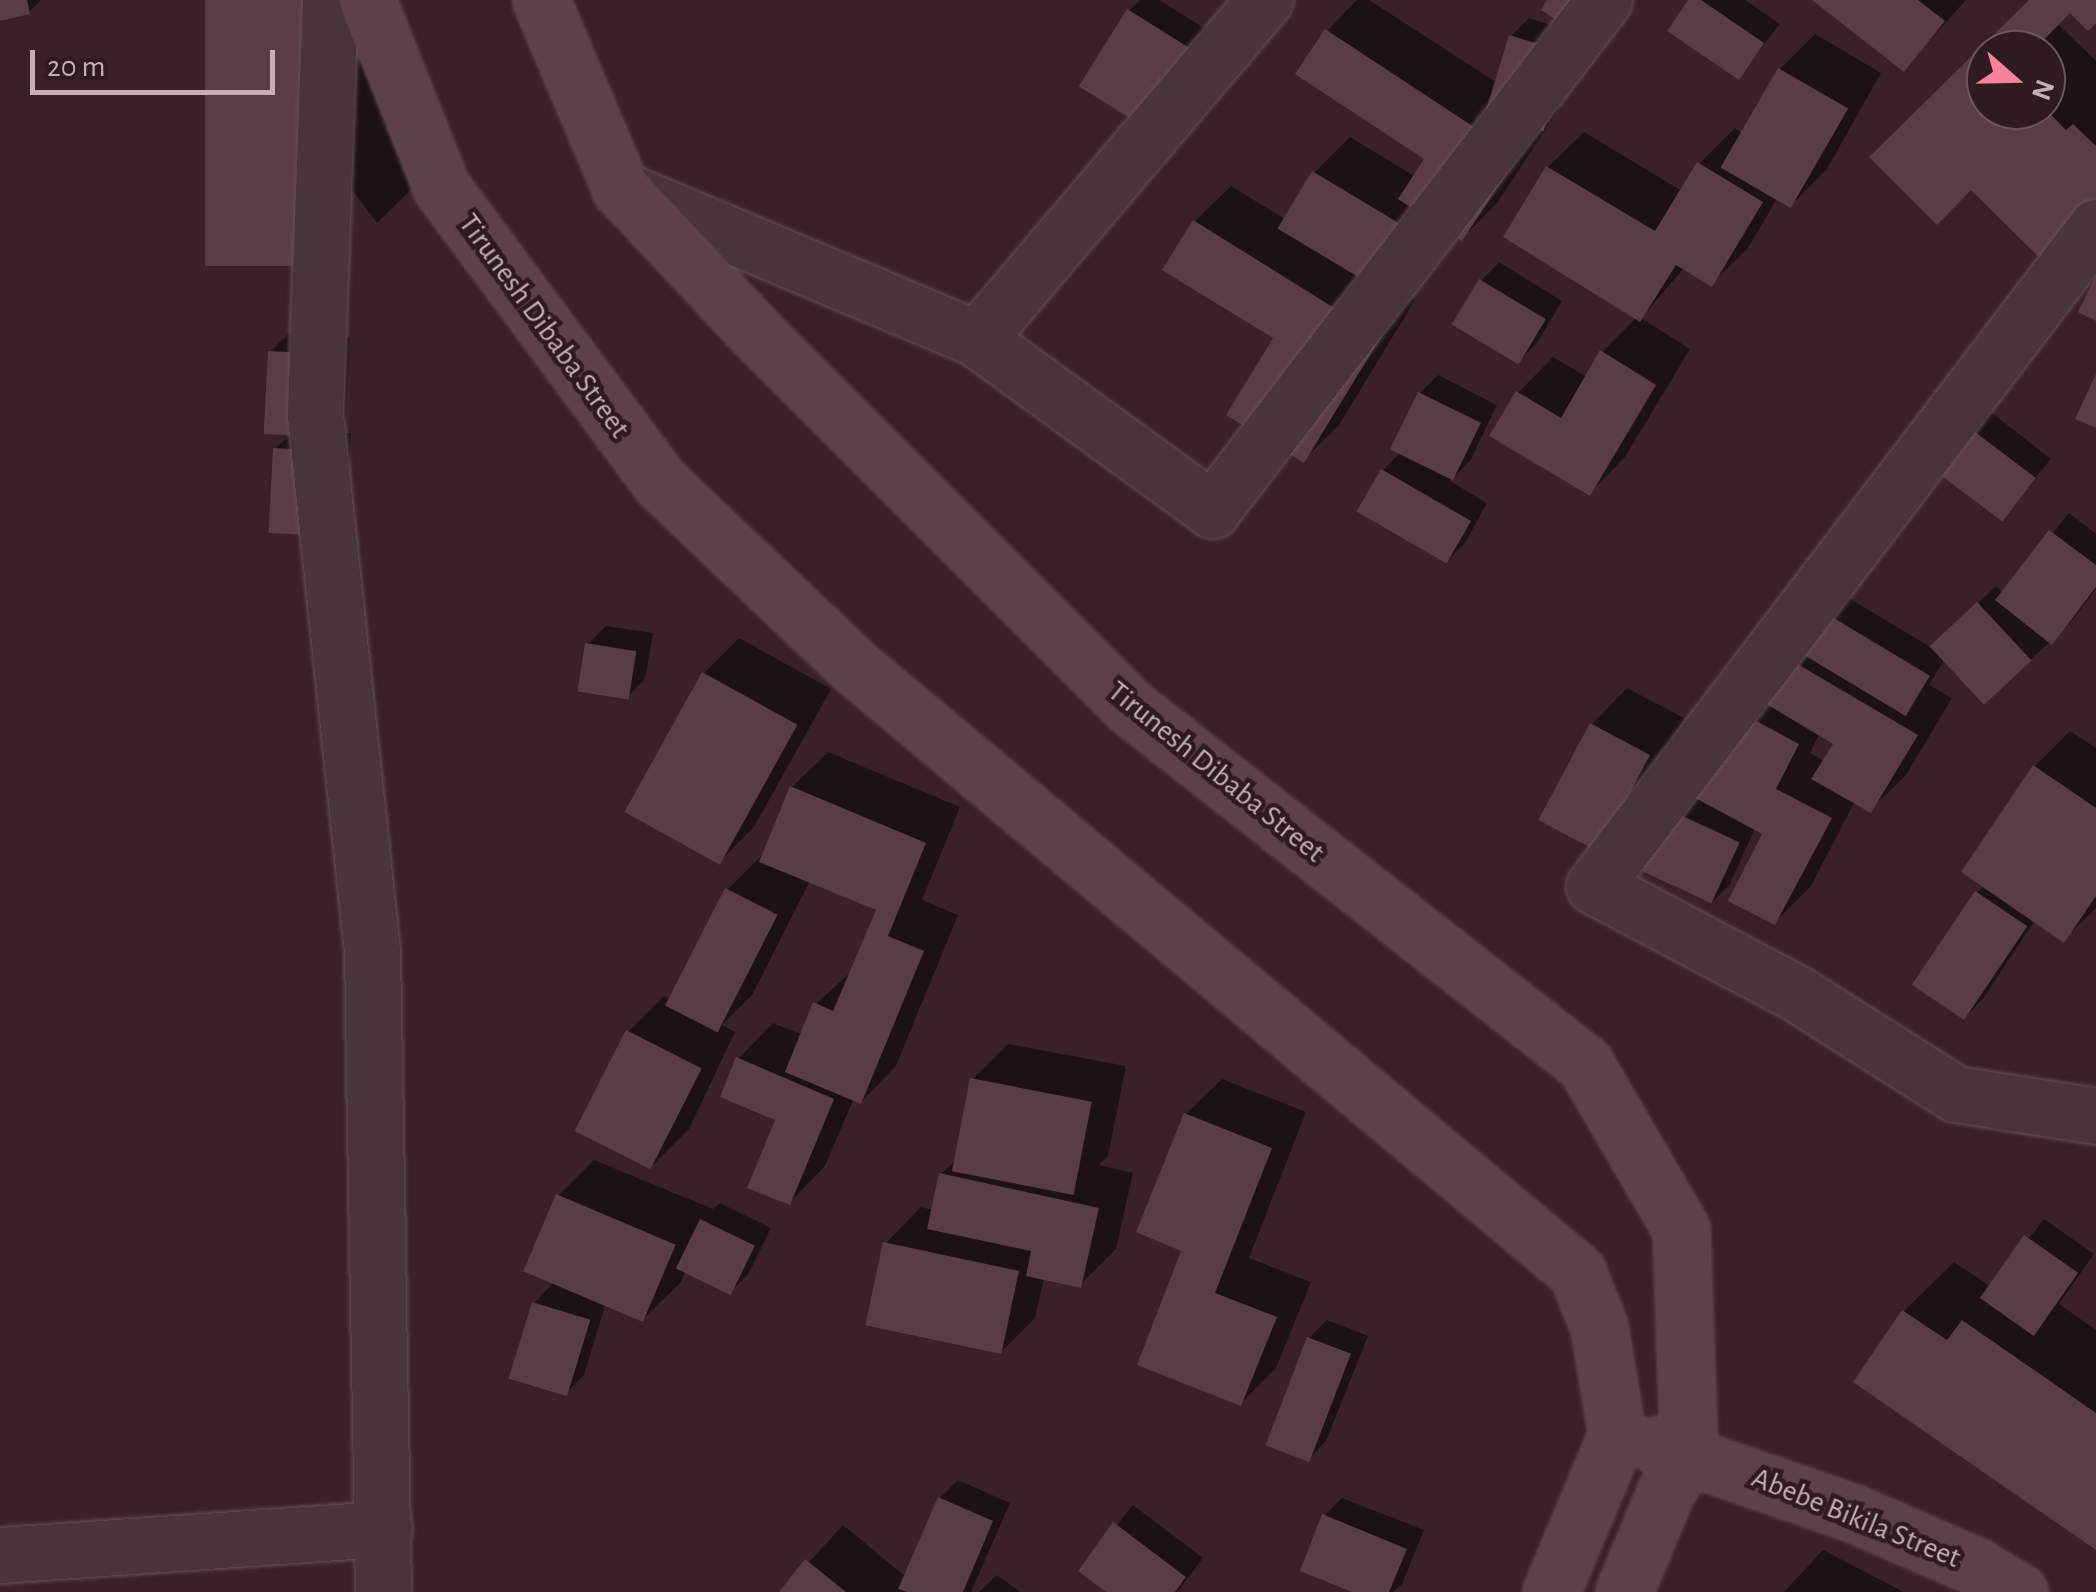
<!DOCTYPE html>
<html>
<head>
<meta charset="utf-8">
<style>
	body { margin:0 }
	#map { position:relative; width:2096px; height:1592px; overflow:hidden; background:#392127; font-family:"Alegreya Sans",sans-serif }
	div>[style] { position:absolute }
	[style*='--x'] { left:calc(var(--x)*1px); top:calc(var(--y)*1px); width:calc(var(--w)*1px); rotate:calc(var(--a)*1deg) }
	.shadow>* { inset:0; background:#0007 }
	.building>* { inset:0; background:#593d44; transform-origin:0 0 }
	.roads { filter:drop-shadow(0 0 2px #644f54) drop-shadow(0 0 2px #644f54) }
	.minor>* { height:55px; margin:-27.5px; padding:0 27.5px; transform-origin:27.5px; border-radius:27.5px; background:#493439 }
	.secondary>* { height:55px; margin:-27.5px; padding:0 27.5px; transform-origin:27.5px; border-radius:27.5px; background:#5c4247 }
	span { translate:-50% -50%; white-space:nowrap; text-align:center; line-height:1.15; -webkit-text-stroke:9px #2e1a1f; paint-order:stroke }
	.street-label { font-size:30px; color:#c5afb4 }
	.north { position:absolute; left:1966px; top:30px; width:100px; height:100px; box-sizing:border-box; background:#2e1a1f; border:2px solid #6a565b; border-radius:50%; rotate:110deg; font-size:28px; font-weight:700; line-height:40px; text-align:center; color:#c5afb4 }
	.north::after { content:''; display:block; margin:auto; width:35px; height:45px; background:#f8819b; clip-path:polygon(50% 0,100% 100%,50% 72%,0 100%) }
	.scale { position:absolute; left:30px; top:50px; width:245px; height:45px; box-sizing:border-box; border:5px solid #c5afb4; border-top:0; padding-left:12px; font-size:30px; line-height:35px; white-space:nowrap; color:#c5afb4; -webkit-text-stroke:8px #2e1a1f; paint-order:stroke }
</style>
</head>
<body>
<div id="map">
	<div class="shadow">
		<div style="clip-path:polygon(0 0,41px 0,29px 12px,0 18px)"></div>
		<div style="clip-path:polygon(208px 0,375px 0,427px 174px,377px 223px)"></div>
		<div style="clip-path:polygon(1140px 0,1159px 0,1209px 31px,1163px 105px,1129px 11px)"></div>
		<div style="clip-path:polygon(1357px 0,1369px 0,1496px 82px,1511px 36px,1529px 18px,1576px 33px,1550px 0,1583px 35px,1558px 111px,1497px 203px,1462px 238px,1449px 230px,1400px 291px,1415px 300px,1339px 425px,1303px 460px,1276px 337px,1166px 269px,1195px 221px,1231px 186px,1285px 219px,1314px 173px,1350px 137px,1416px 177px,1428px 158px,1327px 31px)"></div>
		<div style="clip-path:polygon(1691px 0,1745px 0,1780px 24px,1738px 76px)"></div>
		<div style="clip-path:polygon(1816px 0,1966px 0,1904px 69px)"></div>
		<div style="clip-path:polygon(evenodd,2030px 0,2096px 0,2096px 20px,2070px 11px,2058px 24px,2096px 61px,2096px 204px,1971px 187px,1873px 157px,2030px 0,1986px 50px,2046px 50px,2046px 110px,1986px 110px,1986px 50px)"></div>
		<div style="clip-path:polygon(1815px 34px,1881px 73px,1827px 169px,1791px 205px,1778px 197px,1748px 248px,1712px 283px,1685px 267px,1641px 318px,1690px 349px,1625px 457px,1590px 493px,1518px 393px,1553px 357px,1587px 377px,1602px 352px,1637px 317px,1548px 167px,1584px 132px,1682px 191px,1699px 164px,1735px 128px,1743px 133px,1780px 69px)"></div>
		<div style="clip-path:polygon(1499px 262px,1562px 301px,1537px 343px,1519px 361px,1481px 281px)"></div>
		<div style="clip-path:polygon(289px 333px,350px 337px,346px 418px,331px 433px,351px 433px,346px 514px,275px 449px,291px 434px,270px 352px)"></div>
		<div style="clip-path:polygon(1438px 375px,1497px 405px,1470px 461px,1450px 481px,1487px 503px,1465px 543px,1447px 561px,1383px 470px,1401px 452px,1420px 393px)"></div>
		<div style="clip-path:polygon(1979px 403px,2051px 459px,2001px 519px,1961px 421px)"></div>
		<div style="clip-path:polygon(evenodd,2069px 513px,2096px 534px,2096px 589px,2069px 624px,1986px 701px,1945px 659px,1929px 685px,1952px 698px,1906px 775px,1870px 810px,1855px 801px,1811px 886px,1775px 922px,1766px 833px,1755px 828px,1730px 884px,1712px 902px,1633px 864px,1847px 597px,1932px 648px,1996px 586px,2003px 593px,2069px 513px,1820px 733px,1836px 743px,1825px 761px,1810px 753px,1820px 733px)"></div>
		<div style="clip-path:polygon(606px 626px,653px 633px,645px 679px,627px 697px,588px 644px)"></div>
		<div style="clip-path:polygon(739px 638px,831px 689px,754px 827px,718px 863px,704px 673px)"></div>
		<div style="clip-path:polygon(1627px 688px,1684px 718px,1634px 813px,1592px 724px)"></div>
		<div style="clip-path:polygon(2070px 731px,2096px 748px,2096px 908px,2064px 939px,2035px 920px,1983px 999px,1965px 1017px,1977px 893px,1985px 885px,2035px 766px)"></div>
		<div style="clip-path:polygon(828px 752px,960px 807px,922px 900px,958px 915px,896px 1066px,861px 1102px,854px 1098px,825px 1166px,790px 1202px,778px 1119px,738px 1059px,773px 1023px,803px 1035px,816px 1004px,854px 969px,879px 909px,810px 881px,752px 995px,722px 1025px,735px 1032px,689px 1129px,653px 1165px,628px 1032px,664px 996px,671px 1000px,727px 890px,763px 854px,792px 787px)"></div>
		<div style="clip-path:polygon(1008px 1044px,1126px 1066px,1108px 1156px,1099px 1165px,1133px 1173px,1116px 1249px,1080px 1285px,1044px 1278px,1035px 1318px,1000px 1353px,886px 1243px,921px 1207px,933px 1210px,941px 1174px,958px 1158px,973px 1079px)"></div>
		<div style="clip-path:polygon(1222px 1079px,1306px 1112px,1249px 1258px,1311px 1282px,1276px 1368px,1241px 1403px,1184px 1250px,1186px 1114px)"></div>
		<div style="clip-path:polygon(594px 1160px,713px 1209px,720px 1203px,771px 1228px,749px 1273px,731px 1291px,686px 1270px,681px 1282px,645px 1317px,606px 1302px,584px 1375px,566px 1393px,534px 1303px,555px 1281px,558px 1196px)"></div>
		<div style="clip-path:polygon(2044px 1219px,2094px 1254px,2059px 1304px,2096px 1330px,2096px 1547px,1856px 1381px,1904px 1311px,1954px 1262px,1991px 1287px)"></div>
		<div style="clip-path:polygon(1327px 1320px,1368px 1336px,1326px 1441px,1308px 1460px,1309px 1338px)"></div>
		<div style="clip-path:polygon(958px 1480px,1010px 1503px,971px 1592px,782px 1592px,843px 1525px,906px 1577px,940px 1498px)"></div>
		<div style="clip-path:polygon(1342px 1498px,1424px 1530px,1402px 1584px,1393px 1592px,1359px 1592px,1324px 1516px)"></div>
		<div style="clip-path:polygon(1133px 1505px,1203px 1558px,1177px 1592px,1110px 1592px,1081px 1570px)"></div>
		<div style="clip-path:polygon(1823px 1550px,1904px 1592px,1784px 1592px)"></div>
		<div style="clip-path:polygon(997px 1575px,1020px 1592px,979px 1592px)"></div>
	</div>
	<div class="building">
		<div style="clip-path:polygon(0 0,27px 0,30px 14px,0 21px)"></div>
		<div style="left:205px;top:0;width:106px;height:266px"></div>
		<div style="clip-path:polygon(1547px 0,1611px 0,1585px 39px,1541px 10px)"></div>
		<div style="clip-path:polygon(1688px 0,1701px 0,1764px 43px,1739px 80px,1667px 31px)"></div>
		<div style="clip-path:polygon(1812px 0,1918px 0,1945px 21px,1904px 72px)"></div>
		<div style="clip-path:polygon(2029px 0,2096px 0,2096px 23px,2088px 31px,2070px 13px,2034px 50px,1986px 50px,1986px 110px,2046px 110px,2066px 130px,2073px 124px,2096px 146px,2096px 207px,2043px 261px,1971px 190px,1937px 225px,1869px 157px)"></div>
		<div style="left:1127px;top:9px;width:78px;height:91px;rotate:32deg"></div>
		<div style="clip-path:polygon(1325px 29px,1518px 156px,1462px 241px,1398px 199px,1424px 159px,1295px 74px)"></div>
		<div style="left:1509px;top:35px;width:61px;height:82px;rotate:17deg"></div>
		<div style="left:1778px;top:68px;width:81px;height:115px;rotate:30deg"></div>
		<div style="clip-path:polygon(1697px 162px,1763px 202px,1712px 287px,1676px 265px,1640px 322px,1503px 237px,1546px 166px,1655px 231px)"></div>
		<div style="left:1312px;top:171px;width:137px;height:67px;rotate:31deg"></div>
		<div style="clip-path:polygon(1193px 220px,1381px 337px,1304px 463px,1226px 415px,1273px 338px,1162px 270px)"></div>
		<div style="clip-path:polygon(2096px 275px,2096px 321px,2078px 312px)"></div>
		<div style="left:1479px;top:279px;width:78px;height:53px;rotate:31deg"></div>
		<div style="clip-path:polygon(1600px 350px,1656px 385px,1590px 496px,1489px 436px,1516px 391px,1561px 418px)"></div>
		<div style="left:268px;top:351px;width:65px;height:83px;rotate:3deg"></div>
		<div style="clip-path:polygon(2096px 374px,2096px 428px,2075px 419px)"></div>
		<div style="left:1418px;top:392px;width:70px;height:64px;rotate:26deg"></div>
		<div style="left:1959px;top:420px;width:96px;height:55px;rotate:37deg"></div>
		<div style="left:273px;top:448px;width:61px;height:85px;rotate:3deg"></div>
		<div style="left:1381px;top:469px;width:104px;height:49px;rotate:30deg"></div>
		<div style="clip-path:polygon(2049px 530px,2096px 565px,2096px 587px,2052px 645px,1995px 600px)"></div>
		<div style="left:1977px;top:602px;width:80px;height:65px;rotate:47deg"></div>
		<div style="left:1827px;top:614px;width:120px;height:47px;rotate:31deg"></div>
		<div style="left:585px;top:643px;width:52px;height:49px;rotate:9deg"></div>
		<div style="clip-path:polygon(1784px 656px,1918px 735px,1871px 813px,1811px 779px,1833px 744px,1758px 699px)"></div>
		<div style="left:702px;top:672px;width:109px;height:160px;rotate:29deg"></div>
		<div style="clip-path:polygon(1732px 708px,1799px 744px,1776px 789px,1832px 818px,1775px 925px,1728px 901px,1762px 834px,1688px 794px)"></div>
		<div style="left:1590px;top:723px;width:68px;height:110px;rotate:28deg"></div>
		<div style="clip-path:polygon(2033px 765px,2096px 808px,2096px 896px,2064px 943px,1961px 872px)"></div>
		<div style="clip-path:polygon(790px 786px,926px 843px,888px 936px,924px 951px,861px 1104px,785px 1072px,813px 1002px,833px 1011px,876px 910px,759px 862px)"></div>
		<div style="left:1659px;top:805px;width:89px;height:67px;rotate:25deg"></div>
		<div style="left:725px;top:888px;width:59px;height:132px;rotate:27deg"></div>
		<div style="left:1975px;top:891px;width:63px;height:113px;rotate:34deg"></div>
		<div style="left:626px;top:1030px;width:85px;height:113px;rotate:27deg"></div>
		<div style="clip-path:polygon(736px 1057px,834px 1099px,790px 1205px,747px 1188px,775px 1120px,720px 1097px)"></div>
		<div style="left:970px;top:1078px;width:124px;height:95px;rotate:11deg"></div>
		<div style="clip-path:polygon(1184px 1113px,1272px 1148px,1215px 1293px,1277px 1317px,1241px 1406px,1137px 1365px,1181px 1251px,1136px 1232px)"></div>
		<div style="clip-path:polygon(939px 1173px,1099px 1208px,1081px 1288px,1026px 1276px,1031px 1251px,927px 1229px)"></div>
		<div style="left:556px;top:1194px;width:130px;height:84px;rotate:23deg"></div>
		<div style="left:700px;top:1219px;width:61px;height:55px;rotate:26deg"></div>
		<div style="left:2024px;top:1235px;width:66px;height:77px;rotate:35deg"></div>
		<div style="left:883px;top:1242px;width:139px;height:85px;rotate:12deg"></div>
		<div style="left:532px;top:1302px;width:61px;height:80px;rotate:17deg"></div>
		<div style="clip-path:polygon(1902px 1310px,1947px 1340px,1962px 1320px,2096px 1413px,2096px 1550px,1853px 1382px)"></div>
		<div style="left:1307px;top:1337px;width:47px;height:116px;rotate:21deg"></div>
		<div style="clip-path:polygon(938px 1497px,993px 1521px,963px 1592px,907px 1592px,898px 1589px)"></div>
		<div style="clip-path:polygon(1322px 1514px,1407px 1549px,1389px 1592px,1352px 1592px,1300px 1571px)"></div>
		<div style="clip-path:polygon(1113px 1522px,1186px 1577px,1175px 1592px,1106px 1592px,1078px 1571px)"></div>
		<div style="clip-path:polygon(805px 1559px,846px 1592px,779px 1592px)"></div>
	</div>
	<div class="roads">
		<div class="minor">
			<div style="--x:330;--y:0;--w:415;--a:92.1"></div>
			<div style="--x:315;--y:415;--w:539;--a:83.93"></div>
			<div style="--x:372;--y:951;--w:641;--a:89.02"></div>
			<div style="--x:621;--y:189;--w:386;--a:22.8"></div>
			<div style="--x:977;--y:339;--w:445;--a:-49.7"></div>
			<div style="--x:2096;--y:227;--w:828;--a:127.3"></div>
			<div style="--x:1594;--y:886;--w:229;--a:27.9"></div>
			<div style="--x:1796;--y:993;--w:189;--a:32.3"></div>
			<div style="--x:1956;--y:1094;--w:142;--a:8.9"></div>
			<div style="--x:977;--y:339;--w:291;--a:36"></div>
			<div style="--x:1212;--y:510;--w:643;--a:-52.45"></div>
			<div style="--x:0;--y:1555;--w:385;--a:-3.9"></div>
		</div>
		<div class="secondary">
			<div style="--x:367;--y:0;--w:201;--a:68.4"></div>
			<div style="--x:441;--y:187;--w:369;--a:53.4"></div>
			<div style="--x:661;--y:483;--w:267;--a:43.5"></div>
			<div style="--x:855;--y:667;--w:942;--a:39.96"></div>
			<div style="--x:1577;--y:1272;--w:59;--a:68.2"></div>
			<div style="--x:1599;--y:1327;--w:109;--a:80.5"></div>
			<div style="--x:541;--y:0;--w:205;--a:67.1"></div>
			<div style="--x:621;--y:189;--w:197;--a:46.8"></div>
			<div style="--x:756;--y:333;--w:529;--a:45"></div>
			<div style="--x:1130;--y:707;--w:578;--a:38.12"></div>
			<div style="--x:1585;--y:1064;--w:191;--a:59.8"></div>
			<div style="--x:1681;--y:1229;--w:226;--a:88"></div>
			<div style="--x:1689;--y:1455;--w:43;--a:122.6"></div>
			<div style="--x:1666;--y:1491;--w:109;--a:112.6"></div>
			<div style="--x:1656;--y:1445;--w:208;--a:19"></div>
			<div style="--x:1853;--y:1513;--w:135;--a:23.5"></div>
			<div style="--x:1977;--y:1567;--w:49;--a:30.8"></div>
			<div style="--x:1551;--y:1592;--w:171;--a:-67.3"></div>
		</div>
	</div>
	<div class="street-label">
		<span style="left:544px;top:326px;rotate:54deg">Tirunesh Dibaba Street</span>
		<span style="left:1216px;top:772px;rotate:39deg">Tirunesh Dibaba Street</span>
		<span style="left:1856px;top:1518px;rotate:22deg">Abebe Bikila Street</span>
	</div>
	<div class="north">N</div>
	<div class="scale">20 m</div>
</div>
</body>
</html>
